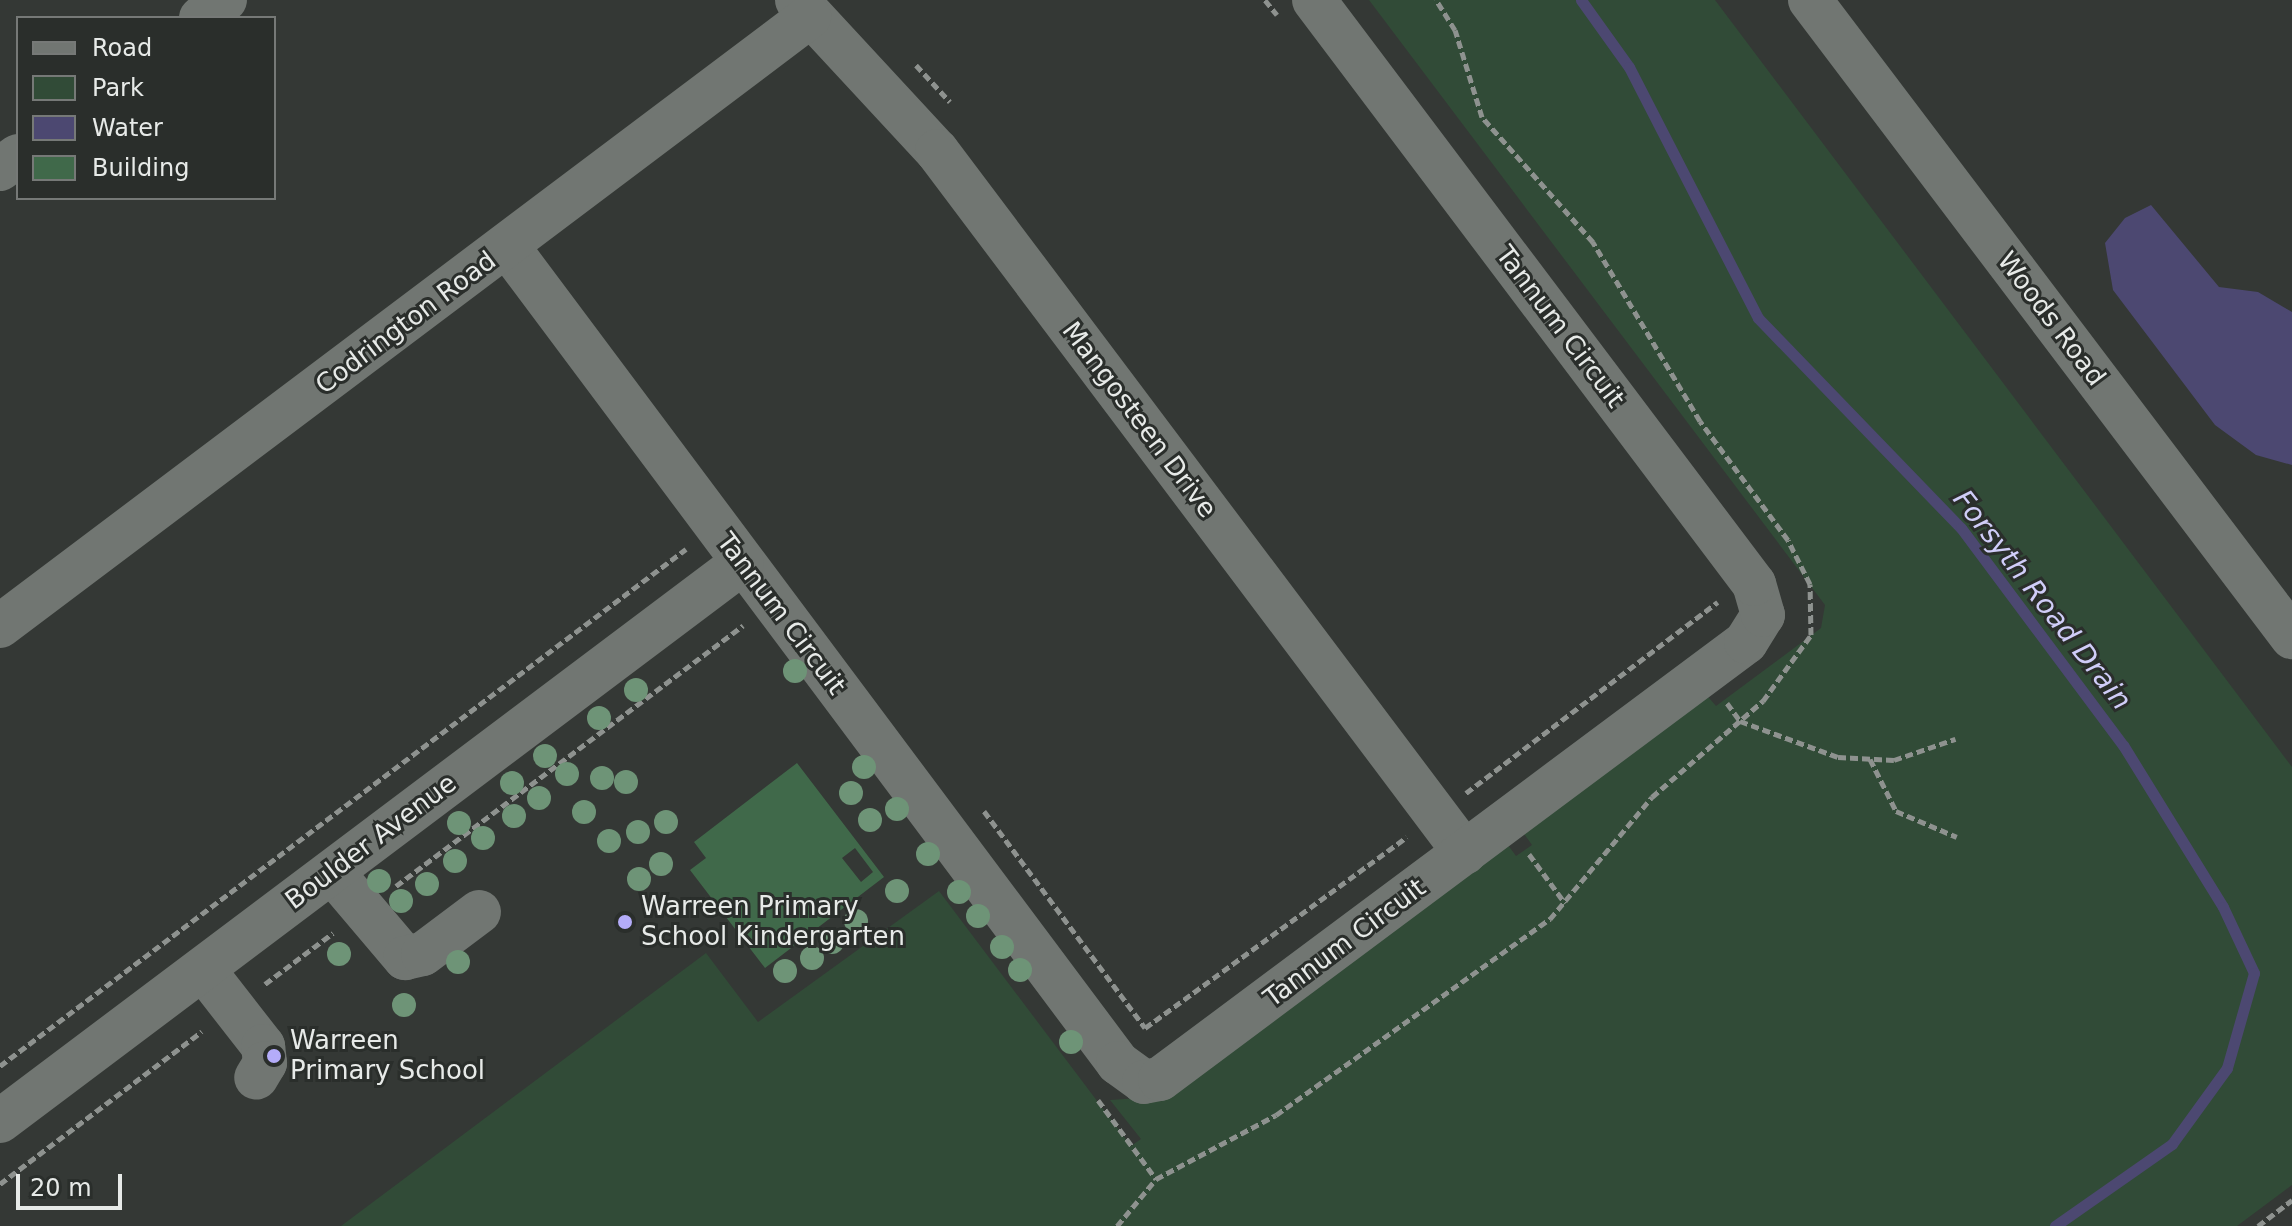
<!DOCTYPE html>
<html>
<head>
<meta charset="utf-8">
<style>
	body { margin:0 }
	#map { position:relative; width:2292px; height:1226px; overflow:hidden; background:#343835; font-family:"DejaVu Sans",sans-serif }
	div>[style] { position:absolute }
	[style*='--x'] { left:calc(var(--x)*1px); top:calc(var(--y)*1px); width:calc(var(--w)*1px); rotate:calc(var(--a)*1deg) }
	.green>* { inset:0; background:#314b37 }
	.water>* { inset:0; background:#4c4871 }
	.stream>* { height:11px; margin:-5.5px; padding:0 5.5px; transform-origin:5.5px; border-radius:5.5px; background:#4c4871 }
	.building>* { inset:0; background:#40694a }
	.path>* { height:5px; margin-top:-2.5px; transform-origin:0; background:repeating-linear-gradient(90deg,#8e928f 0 8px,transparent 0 12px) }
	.minor>* { height:44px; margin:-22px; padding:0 22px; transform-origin:22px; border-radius:22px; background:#717672 }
	.trees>* { width:24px; height:24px; margin:-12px; border-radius:50%; background:#6e9477 }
	.dots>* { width:22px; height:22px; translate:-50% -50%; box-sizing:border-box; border:4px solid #2a2e2b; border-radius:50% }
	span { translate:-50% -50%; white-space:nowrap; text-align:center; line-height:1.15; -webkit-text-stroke:6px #2a2e2b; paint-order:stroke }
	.street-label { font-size:26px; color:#e7eae8 }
	.poi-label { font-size:26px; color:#e7eae8 }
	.left { translate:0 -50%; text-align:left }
	.water-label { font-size:28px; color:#d0cdf8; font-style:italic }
	.legend { position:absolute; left:16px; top:16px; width:260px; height:184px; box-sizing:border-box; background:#2a2e2b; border:2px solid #767977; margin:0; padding:10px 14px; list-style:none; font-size:24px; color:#e7eae8 }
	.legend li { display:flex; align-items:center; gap:16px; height:40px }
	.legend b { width:40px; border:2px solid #767977 }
	.scale { position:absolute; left:16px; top:1174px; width:106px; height:36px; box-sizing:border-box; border:4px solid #e7eae8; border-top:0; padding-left:10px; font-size:24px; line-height:28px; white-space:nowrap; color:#e7eae8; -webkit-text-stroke:6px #2a2e2b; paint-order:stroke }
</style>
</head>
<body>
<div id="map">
	<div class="green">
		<div style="clip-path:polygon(1369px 0,1715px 0,2292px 767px,2292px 1185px,2237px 1226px,341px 1226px,706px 953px,758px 1022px,939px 891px,1131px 1146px,1141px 1139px,1110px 1100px,1168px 1096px,1505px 841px,1516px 856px,1532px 845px,1520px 828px,1703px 691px,1716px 706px,1821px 628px,1825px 605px)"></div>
	</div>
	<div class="water">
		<div style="clip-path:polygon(2151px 205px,2219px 287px,2258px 292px,2292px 312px,2292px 465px,2256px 455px,2215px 425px,2113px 290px,2105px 243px,2125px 218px)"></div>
	</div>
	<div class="stream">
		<div style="--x:1581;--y:0;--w:82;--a:54.4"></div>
		<div style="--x:1629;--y:67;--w:282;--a:62.8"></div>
		<div style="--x:1758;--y:318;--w:292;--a:46"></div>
		<div style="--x:1961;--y:528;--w:271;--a:53.3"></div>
		<div style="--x:2123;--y:745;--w:190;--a:58.3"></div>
		<div style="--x:2223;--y:907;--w:73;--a:64.8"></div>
		<div style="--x:2254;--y:973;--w:99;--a:105.9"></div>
		<div style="--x:2227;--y:1068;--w:94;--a:125.9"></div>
		<div style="--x:2172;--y:1144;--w:143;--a:145"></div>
	</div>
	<div class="building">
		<div style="clip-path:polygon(evenodd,797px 763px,884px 877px,765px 968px,690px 870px,706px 858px,694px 842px,797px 763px,855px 848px,873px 872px,861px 882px,842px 858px,855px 848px)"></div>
	</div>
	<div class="path">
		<div style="--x:1265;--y:0;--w:19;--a:51"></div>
		<div style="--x:916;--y:65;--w:50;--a:47.4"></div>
		<div style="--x:1727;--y:703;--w:22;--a:54"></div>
		<div style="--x:1740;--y:721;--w:104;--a:20.2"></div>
		<div style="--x:1838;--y:757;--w:56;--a:3.1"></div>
		<div style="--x:1894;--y:760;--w:65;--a:-19"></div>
		<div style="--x:1870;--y:759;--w:58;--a:63.4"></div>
		<div style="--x:1896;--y:811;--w:66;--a:23.1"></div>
		<div style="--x:1466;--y:793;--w:316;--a:-37.2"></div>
		<div style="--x:984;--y:811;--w:270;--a:53.4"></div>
		<div style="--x:1145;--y:1028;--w:324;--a:-36.1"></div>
		<div style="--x:1529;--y:854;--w:61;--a:53.7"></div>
		<div style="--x:396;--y:886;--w:434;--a:-36.9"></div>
		<div style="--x:265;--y:984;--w:85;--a:-36.9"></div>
		<div style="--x:0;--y:1066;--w:859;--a:-37"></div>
		<div style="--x:1098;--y:1100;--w:98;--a:53.7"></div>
		<div style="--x:0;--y:1184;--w:253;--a:-37.1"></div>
		<div style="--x:1117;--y:1226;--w:61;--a:-50.3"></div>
		<div style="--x:1156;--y:1179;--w:136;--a:-28.1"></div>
		<div style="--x:1276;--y:1115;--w:337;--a:-35.6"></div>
		<div style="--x:1550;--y:919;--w:159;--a:-50.1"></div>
		<div style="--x:1652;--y:797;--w:147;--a:-40.9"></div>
		<div style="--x:1763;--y:701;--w:82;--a:-54"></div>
		<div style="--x:1811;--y:635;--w:51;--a:-91.1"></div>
		<div style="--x:1810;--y:584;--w:49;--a:-116.6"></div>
		<div style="--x:1788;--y:540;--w:148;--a:-126.5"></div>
		<div style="--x:1700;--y:421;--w:209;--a:-120.9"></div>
		<div style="--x:1593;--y:242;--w:167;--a:-131.6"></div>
		<div style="--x:1482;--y:117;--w:91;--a:-107.2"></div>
		<div style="--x:1455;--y:30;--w:36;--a:-122"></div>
		<div style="--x:2258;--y:1226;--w:43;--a:-37.4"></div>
	</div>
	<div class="minor">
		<div style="--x:797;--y:0;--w:206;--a:47.2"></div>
		<div style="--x:937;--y:151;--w:878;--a:53.05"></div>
		<div style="--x:1810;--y:0;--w:799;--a:52.89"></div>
		<div style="--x:201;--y:18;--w:30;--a:-37"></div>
		<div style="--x:0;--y:169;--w:22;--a:-36"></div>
		<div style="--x:508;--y:247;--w:1019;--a:53.22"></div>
		<div style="--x:1118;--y:1063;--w:32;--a:36"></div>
		<div style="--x:1144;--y:1082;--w:16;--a:-11"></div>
		<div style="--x:1160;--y:1079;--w:731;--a:-36.71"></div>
		<div style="--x:1746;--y:642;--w:32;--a:-58"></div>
		<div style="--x:1763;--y:615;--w:32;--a:-106"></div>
		<div style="--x:1754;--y:584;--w:731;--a:-127"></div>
		<div style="--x:0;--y:626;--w:1013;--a:-36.97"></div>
		<div style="--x:332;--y:872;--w:113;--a:49.7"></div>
		<div style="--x:405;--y:958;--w:18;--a:-13"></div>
		<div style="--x:423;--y:954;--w:70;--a:-36.9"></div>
		<div style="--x:203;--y:969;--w:98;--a:52.1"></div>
		<div style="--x:263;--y:1046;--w:17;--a:83"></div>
		<div style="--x:265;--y:1063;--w:17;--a:121"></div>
		<div style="--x:0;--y:1121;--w:928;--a:-36.94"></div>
	</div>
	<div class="trees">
		<div style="left:795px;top:671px"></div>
		<div style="left:636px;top:690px"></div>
		<div style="left:599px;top:718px"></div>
		<div style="left:545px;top:756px"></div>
		<div style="left:864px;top:767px"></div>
		<div style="left:567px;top:774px"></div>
		<div style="left:602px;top:778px"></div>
		<div style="left:626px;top:782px"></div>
		<div style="left:512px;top:783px"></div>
		<div style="left:851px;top:793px"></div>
		<div style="left:539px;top:798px"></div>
		<div style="left:897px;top:809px"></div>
		<div style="left:584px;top:812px"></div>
		<div style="left:514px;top:816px"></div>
		<div style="left:870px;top:820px"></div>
		<div style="left:666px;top:822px"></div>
		<div style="left:459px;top:823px"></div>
		<div style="left:638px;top:832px"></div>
		<div style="left:483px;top:838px"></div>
		<div style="left:609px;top:841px"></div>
		<div style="left:928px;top:854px"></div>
		<div style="left:455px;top:861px"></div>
		<div style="left:661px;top:864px"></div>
		<div style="left:639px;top:879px"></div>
		<div style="left:379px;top:881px"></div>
		<div style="left:427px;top:884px"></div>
		<div style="left:897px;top:891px"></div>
		<div style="left:959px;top:892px"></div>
		<div style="left:401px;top:901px"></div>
		<div style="left:978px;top:916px"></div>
		<div style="left:856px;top:921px"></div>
		<div style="left:832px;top:942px"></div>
		<div style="left:1002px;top:947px"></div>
		<div style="left:339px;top:954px"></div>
		<div style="left:812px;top:958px"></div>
		<div style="left:458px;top:962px"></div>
		<div style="left:1020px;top:970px"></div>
		<div style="left:785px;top:971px"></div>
		<div style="left:404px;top:1005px"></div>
		<div style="left:1071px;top:1042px"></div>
	</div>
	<div class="dots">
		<div style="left:625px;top:922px;background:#b4acf9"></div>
		<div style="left:274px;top:1056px;background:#b4acf9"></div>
	</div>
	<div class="street-label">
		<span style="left:2051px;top:319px;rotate:53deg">Woods Road</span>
		<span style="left:406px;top:323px;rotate:-37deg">Codrington Road</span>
		<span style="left:1560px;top:327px;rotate:53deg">Tannum Circuit</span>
		<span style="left:1139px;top:420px;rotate:53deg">Mangosteen Drive</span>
		<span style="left:781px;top:614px;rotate:53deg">Tannum Circuit</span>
		<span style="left:371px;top:842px;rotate:-37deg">Boulder Avenue</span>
		<span style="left:1345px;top:943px;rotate:-37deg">Tannum Circuit</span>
	</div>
	<div class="poi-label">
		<span class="left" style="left:641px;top:922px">Warreen Primary<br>School Kindergarten</span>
		<span class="left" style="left:290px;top:1056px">Warreen<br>Primary School</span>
	</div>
	<div class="water-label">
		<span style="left:2042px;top:600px;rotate:52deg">Forsyth Road Drain</span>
	</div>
	<ul class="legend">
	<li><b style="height:10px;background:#717672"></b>Road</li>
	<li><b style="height:22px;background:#314b37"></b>Park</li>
	<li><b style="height:22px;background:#4c4871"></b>Water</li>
	<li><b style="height:22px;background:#40694a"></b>Building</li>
	</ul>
	<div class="scale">20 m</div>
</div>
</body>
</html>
